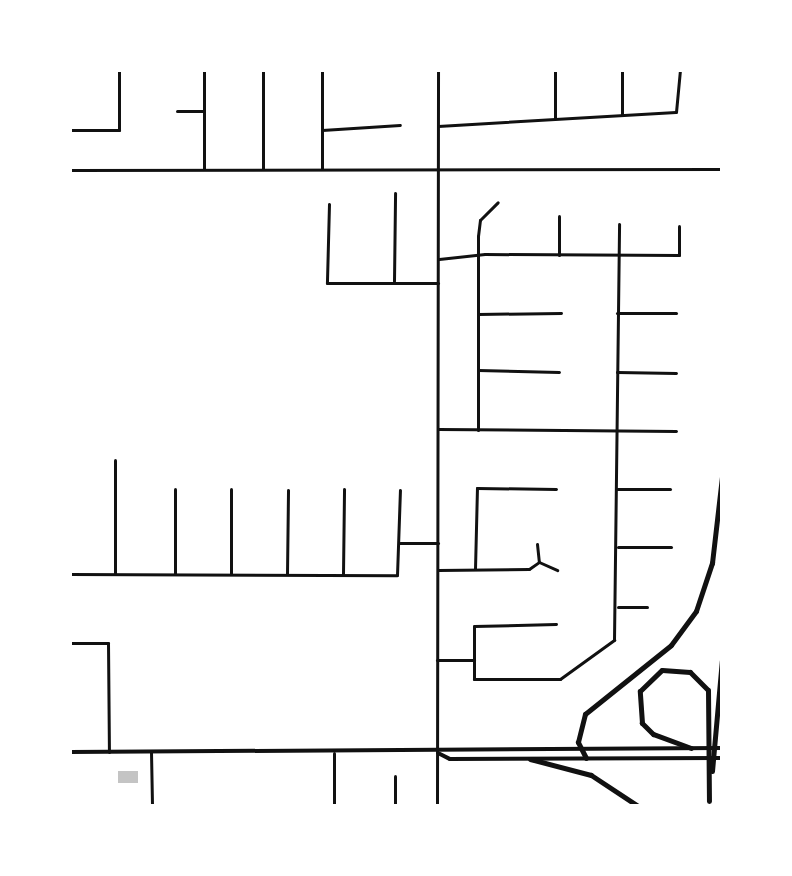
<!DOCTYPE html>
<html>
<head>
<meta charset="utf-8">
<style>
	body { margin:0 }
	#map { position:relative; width:792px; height:876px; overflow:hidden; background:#fff; font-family:"Public Sans",sans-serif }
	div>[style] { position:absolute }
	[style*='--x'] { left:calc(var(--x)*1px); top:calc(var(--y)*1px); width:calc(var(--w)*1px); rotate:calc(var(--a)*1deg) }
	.building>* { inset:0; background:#c4c4c4; transform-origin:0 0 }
	.minor>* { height:3px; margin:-1.5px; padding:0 1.5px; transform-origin:1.5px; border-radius:1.5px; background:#111 }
	.tertiary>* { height:3px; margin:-1.5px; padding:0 1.5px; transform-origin:1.5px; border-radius:1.5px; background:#111 }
	.primary>* { height:4px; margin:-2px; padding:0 2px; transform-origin:2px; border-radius:2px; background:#111 }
	.motorway>* { height:5px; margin:-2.5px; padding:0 2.5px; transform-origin:2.5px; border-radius:2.5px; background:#111 }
	span { translate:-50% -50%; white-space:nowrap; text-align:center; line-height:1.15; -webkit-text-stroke:8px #fff; paint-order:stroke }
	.frame { position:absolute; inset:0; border:72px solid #fff; pointer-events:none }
</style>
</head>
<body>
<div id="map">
	<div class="building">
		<div style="left:118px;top:771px;width:20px;height:12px"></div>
	</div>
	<div class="minor">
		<div style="--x:177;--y:111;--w:27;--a:0"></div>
		<div style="--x:622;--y:114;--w:44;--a:-90"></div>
		<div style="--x:555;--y:118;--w:48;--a:-90"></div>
		<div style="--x:438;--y:126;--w:238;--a:-3.4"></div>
		<div style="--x:676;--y:112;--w:42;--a:-84.6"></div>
		<div style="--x:70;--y:130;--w:49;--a:0"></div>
		<div style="--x:119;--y:130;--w:60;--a:-90"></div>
		<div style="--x:322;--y:130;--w:78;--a:-3.7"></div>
		<div style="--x:204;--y:169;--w:99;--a:-90"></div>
		<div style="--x:263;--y:169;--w:99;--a:-90"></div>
		<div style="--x:322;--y:169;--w:99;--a:-90"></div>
		<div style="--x:329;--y:204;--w:79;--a:91.5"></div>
		<div style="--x:327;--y:283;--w:111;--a:0"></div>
		<div style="--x:559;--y:255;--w:39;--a:-90"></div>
		<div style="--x:439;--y:259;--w:46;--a:-6.2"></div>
		<div style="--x:485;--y:254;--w:194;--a:0.3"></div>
		<div style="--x:679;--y:255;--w:29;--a:-90"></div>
		<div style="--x:394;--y:281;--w:88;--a:-89.3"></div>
		<div style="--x:617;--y:313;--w:59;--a:0"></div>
		<div style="--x:478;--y:314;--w:83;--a:-0.7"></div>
		<div style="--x:478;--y:370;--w:81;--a:1.4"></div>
		<div style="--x:617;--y:372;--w:59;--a:1"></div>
		<div style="--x:438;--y:429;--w:238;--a:0.5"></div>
		<div style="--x:478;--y:430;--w:194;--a:-90"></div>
		<div style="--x:478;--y:236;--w:16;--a:-83"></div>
		<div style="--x:480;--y:220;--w:25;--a:-45"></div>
		<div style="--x:115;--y:460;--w:114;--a:90"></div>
		<div style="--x:175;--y:489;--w:84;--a:90"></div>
		<div style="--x:231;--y:489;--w:84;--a:90"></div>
		<div style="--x:617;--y:489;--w:53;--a:0"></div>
		<div style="--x:400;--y:543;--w:38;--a:0"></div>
		<div style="--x:537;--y:544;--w:18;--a:84"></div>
		<div style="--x:539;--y:562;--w:20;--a:24"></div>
		<div style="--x:618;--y:547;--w:53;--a:0"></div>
		<div style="--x:475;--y:569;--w:81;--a:-88.6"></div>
		<div style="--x:477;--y:488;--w:79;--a:0.7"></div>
		<div style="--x:438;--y:570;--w:91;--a:-0.6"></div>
		<div style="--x:529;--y:569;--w:12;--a:-35"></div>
		<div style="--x:70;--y:574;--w:327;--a:0.2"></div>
		<div style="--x:397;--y:575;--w:85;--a:-88"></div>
		<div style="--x:287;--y:574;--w:84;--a:-89.3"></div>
		<div style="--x:343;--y:574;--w:85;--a:-89.3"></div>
		<div style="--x:618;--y:607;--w:29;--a:0"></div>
		<div style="--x:556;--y:624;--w:82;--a:178.6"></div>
		<div style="--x:474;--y:626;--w:53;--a:90"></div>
		<div style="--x:474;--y:679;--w:86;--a:0"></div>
		<div style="--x:560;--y:679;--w:67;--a:-35.8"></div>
		<div style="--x:614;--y:640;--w:416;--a:-89.3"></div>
		<div style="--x:70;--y:643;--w:38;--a:0"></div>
		<div style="--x:108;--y:643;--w:109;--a:89.5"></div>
		<div style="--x:437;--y:660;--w:37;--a:0"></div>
		<div style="--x:151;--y:752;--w:54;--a:88.9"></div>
		<div style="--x:334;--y:753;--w:53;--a:90"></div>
		<div style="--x:395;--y:776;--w:30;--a:90"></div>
		<div style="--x:483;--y:806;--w:57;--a:0"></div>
	</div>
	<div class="tertiary">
		<div style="--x:70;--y:170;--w:652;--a:-0.09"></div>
		<div style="--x:437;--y:806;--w:736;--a:-89.92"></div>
	</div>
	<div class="primary">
		<div style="--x:70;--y:752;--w:652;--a:-0.35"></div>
		<div style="--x:438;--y:753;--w:13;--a:27"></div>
		<div style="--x:450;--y:759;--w:272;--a:-0.2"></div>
	</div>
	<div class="motorway">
		<div style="--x:691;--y:748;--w:40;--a:-159.8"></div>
		<div style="--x:653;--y:734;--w:16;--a:-135"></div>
		<div style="--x:642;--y:723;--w:32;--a:-94"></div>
		<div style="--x:640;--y:691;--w:30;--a:-44"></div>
		<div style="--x:662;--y:670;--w:28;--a:4"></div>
		<div style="--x:690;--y:672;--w:25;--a:45"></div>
		<div style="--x:708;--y:690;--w:111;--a:89.5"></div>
		<div style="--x:586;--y:758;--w:18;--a:-117"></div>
		<div style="--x:578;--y:742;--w:29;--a:-76"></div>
		<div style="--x:585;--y:714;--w:110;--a:-38.7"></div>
		<div style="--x:671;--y:645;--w:42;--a:-53.7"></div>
		<div style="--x:696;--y:611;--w:51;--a:-71.6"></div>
		<div style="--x:712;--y:563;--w:88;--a:-83.4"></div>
		<div style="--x:530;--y:759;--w:63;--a:14.7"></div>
		<div style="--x:591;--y:775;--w:56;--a:33.4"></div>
		<div style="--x:712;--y:771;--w:111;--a:-84.9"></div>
	</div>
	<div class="frame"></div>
</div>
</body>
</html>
